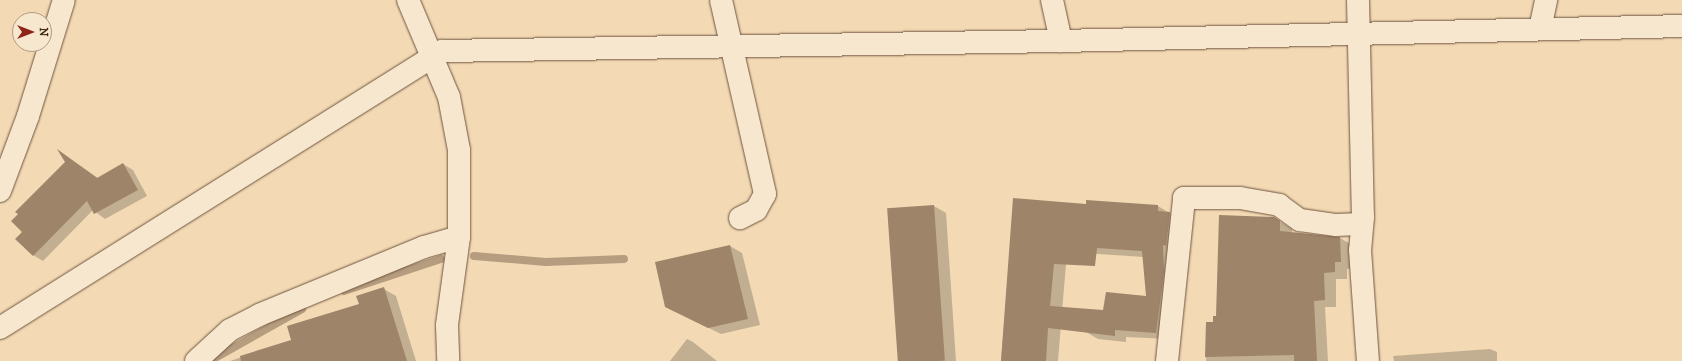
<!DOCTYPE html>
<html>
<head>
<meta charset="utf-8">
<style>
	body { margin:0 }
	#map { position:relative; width:1682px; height:361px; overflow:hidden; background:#f3dab4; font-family:"IM FELL DW Pica",serif }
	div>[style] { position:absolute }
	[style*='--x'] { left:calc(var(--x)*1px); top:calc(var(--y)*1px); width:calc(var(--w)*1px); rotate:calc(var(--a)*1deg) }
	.shadow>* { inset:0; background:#0003 }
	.stream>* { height:8px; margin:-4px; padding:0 4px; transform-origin:4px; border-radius:4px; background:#b69d7f }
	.building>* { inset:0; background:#9e8469; transform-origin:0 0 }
	.roads { filter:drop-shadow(0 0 1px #6e543f) drop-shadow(0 0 1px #6e543f) }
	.minor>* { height:22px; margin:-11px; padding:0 11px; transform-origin:11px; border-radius:11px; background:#f7e7ce }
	span { translate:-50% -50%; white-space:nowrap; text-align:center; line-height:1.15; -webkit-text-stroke:3px #f7e7ce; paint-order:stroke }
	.north { position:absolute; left:12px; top:12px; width:40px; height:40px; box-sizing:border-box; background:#f7e7ce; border:1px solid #ae9a85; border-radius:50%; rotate:90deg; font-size:11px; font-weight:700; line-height:16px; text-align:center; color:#412718 }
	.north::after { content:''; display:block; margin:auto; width:14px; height:18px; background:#8f2418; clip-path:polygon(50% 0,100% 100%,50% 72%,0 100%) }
</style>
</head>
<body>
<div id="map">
	<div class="shadow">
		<div style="clip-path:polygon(59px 151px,98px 178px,123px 164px,133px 170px,147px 196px,105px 219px,93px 210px,43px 261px,33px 255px,23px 232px,66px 163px)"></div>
		<div style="clip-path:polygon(1014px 199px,1087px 205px,1158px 206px,1181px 220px,1168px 339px,1126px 337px,1126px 342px,1098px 339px,1086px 332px,1104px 311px,1147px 297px,1144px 257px,1067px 252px,1058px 361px,1001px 361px)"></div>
		<div style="clip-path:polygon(934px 206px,946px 213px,956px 361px,899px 361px)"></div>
		<div style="clip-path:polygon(1274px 218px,1292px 229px,1292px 233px,1340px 238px,1352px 245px,1353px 268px,1347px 269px,1347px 279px,1336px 279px,1336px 307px,1325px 307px,1328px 361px,1206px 361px,1207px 323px,1214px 323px)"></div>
		<div style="clip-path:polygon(730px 246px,742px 253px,760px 325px,721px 334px,666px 307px)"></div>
		<div style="clip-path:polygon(384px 289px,396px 296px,416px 361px,230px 361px,293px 340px,360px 305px)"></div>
		<div style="clip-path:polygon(687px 339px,693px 342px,717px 361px,670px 361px)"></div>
		<div style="clip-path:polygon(1490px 349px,1497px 352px,1497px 361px,1394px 361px,1393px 356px)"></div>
	</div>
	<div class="stream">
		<div style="--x:474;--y:256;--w:72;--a:4.8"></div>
		<div style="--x:546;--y:262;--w:78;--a:-2.2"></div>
		<div style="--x:344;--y:291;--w:102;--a:-18.3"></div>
		<div style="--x:215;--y:358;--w:100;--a:-29.4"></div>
	</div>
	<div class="building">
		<div style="clip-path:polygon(57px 149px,97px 178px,123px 163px,138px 190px,94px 214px,87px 201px,33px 256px,15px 239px,22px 232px,11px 221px,18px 214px,15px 212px,65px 162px)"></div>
		<div style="clip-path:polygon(evenodd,1013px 198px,1086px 204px,1086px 200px,1158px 205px,1158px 211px,1170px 212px,1166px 246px,1163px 245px,1164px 271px,1156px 333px,1115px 330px,1115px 336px,1048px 328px,1046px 361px,1001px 361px,1013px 198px,1097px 248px,1142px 251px,1146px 296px,1106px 292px,1103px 310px,1050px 306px,1054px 264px,1095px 266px,1097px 248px)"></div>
		<div style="left:934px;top:205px;width:156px;height:47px;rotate:86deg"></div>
		<div style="clip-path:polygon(1219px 215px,1274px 217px,1280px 221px,1280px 231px,1340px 237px,1341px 262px,1335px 262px,1335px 272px,1324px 273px,1325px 300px,1314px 301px,1317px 361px,1294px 361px,1294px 355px,1205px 357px,1206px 322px,1213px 322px,1213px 316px,1216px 316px)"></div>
		<div style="clip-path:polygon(730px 245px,748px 319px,708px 328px,665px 307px,655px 262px)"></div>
		<div style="clip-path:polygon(384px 287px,407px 361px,241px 361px,240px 356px,291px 340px,287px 326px,359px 304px,356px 296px)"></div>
	</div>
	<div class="roads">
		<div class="minor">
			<div style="--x:408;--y:0;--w:105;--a:67.1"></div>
			<div style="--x:449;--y:97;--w:54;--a:79.3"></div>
			<div style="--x:459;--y:150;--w:87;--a:90"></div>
			<div style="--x:459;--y:237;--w:89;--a:97.8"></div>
			<div style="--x:447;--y:325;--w:36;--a:88"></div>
			<div style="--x:721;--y:0;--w:199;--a:77.2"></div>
			<div style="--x:765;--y:194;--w:18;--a:119"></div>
			<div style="--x:756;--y:210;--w:18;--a:153"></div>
			<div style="--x:1052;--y:0;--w:42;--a:77.6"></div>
			<div style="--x:1358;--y:0;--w:217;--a:88.7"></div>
			<div style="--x:1363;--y:217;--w:33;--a:95"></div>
			<div style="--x:1360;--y:250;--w:111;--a:85.9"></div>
			<div style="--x:1540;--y:29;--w:30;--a:-78"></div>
			<div style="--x:0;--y:191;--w:80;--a:-69.5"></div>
			<div style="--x:28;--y:116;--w:121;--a:-72.8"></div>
			<div style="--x:0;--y:328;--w:522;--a:-32.08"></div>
			<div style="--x:442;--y:51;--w:619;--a:-0.93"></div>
			<div style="--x:1061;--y:41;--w:621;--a:-1.38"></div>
			<div style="--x:196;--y:361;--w:46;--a:-42.4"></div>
			<div style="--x:230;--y:330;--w:33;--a:-27"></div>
			<div style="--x:259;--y:315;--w:178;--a:-22.4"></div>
			<div style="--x:424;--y:247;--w:36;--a:-16"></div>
			<div style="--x:1167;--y:361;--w:164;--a:-84"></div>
			<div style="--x:1184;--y:198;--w:56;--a:0"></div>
			<div style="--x:1240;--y:198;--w:40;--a:10"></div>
			<div style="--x:1279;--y:205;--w:26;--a:36"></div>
			<div style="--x:1300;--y:220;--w:35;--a:8"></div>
			<div style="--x:1335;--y:225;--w:27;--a:-2"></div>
		</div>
	</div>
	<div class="north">N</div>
</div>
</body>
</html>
